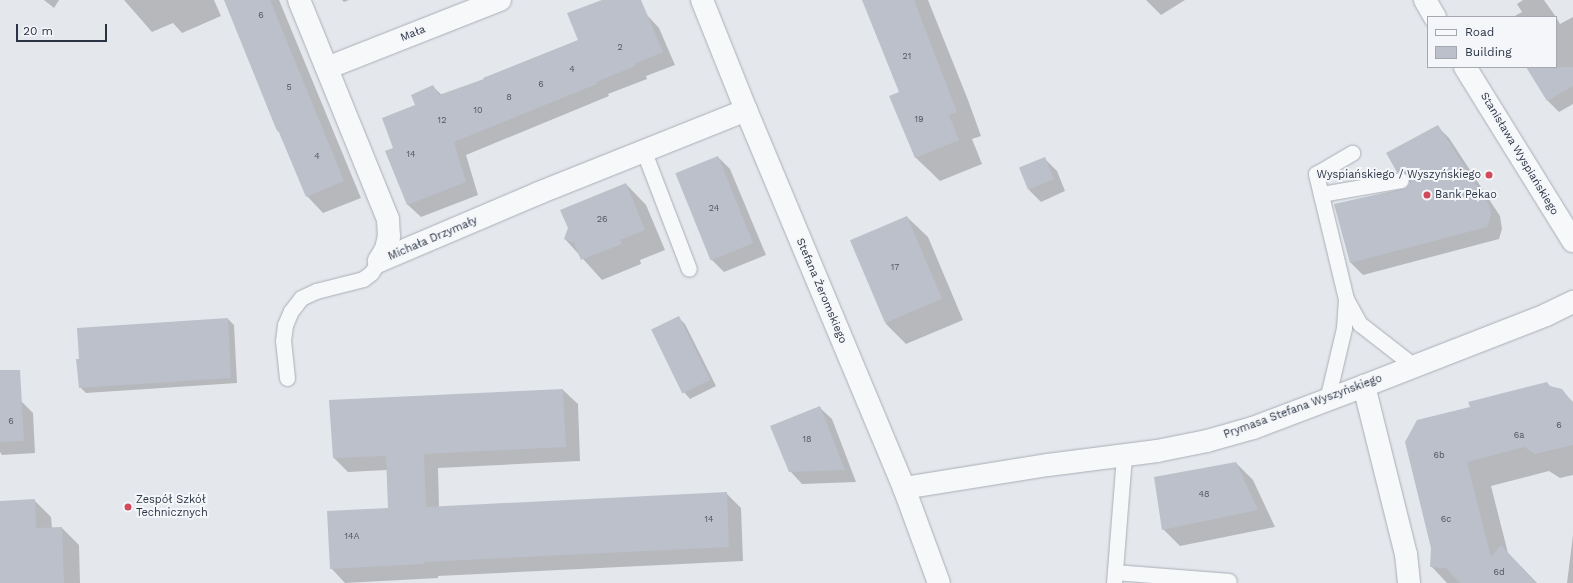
<!DOCTYPE html>
<html>
<head>
<meta charset="utf-8">
<style>
	body { margin:0 }
	#map { position:relative; width:1573px; height:583px; overflow:hidden; background:#e4e7ec; font-family:"Work Sans",sans-serif }
	div>[style] { position:absolute }
	[style*='--x'] { left:calc(var(--x)*1px); top:calc(var(--y)*1px); width:calc(var(--w)*1px); rotate:calc(var(--a)*1deg) }
	.shadow>* { inset:0; background:#0003 }
	.building>* { inset:0; background:#bbc0ca; transform-origin:0 0 }
	.roads { filter:drop-shadow(0 0 1px #a9aeb7) drop-shadow(0 0 1px #a9aeb7) }
	.lane>* { height:15px; margin:-7.5px; padding:0 7.5px; transform-origin:7.5px; border-radius:7.5px; background:#f7f8fa }
	.street>* { height:22px; margin:-11px; padding:0 11px; transform-origin:11px; border-radius:11px; background:#f7f8fa }
	.dots>* { width:11px; height:11px; translate:-50% -50%; box-sizing:border-box; border:2px solid #f4f6f9; border-radius:50% }
	span { translate:-50% -50%; white-space:nowrap; text-align:center; line-height:1.15; -webkit-text-stroke:4px #f4f6f9; paint-order:stroke }
	.number-label { font-size:9px; color:#4f5766 }
	.number-label span { -webkit-text-stroke-width:0 }
	.street-label { font-size:11px; color:#2b3445 }
	.poi-label { font-size:11px; color:#2b3445 }
	.right { translate:-100% -50%; text-align:right }
	.left { translate:0 -50%; text-align:left }
	.legend { position:absolute; left:1427px; top:16px; width:130px; height:52px; box-sizing:border-box; background:#f4f6f9; border:1px solid #a4a8b1; margin:0; padding:5px 7px; list-style:none; font-size:12px; color:#2b3445 }
	.legend li { display:flex; align-items:center; gap:8px; height:20px }
	.legend b { width:20px; border:1px solid #a4a8b1 }
	.scale { position:absolute; left:16px; top:24px; width:91px; height:18px; box-sizing:border-box; border:2px solid #2b3445; border-top:0; padding-left:5px; font-size:12px; line-height:14px; white-space:nowrap; color:#2b3445; -webkit-text-stroke:3px #f4f6f9; paint-order:stroke }
</style>
</head>
<body>
<div id="map">
	<div class="shadow">
		<div style="clip-path:polygon(44px 0,59px 0,54px 8px)"></div>
		<div style="clip-path:polygon(124px 0,214px 0,221px 16px,182px 33px,173px 23px,152px 32px)"></div>
		<div style="clip-path:polygon(225px 0,279px 0,361px 198px,323px 213px,307px 196px,280px 133px,277px 130px)"></div>
		<div style="clip-path:polygon(342px 0,349px 0,344px 2px)"></div>
		<div style="clip-path:polygon(605px 0,633px 0,659px 28px,675px 65px,646px 76px,647px 79px,608px 94px,609px 96px,466px 155px,478px 195px,421px 217px,408px 205px,387px 151px,394px 148px,417px 106px,432px 86px,442px 95px,485px 80px,579px 40px)"></div>
		<div style="clip-path:polygon(864px 0,928px 0,968px 100px,981px 136px,972px 139px,982px 164px,940px 181px,915px 157px,901px 93px)"></div>
		<div style="clip-path:polygon(1146px 0,1185px 0,1161px 15px)"></div>
		<div style="clip-path:polygon(1523px 0,1544px 0,1556px 17px,1513px 17px,1522px 12px,1517px 4px)"></div>
		<div style="clip-path:polygon(1556px 17px,1560px 24px,1573px 17px,1573px 104px,1559px 112px,1548px 101px,1528px 67px,1556px 67px)"></div>
		<div style="clip-path:polygon(1437px 126px,1449px 138px,1500px 216px,1502px 229px,1499px 239px,1363px 275px,1351px 263px,1336px 205px,1407px 189px,1410px 183px,1398px 171px)"></div>
		<div style="clip-path:polygon(718px 157px,730px 169px,766px 255px,724px 272px,712px 260px)"></div>
		<div style="clip-path:polygon(1045px 159px,1057px 171px,1065px 191px,1041px 202px,1029px 190px)"></div>
		<div style="clip-path:polygon(626px 184px,646px 205px,665px 250px,640px 260px,641px 264px,602px 280px,565px 239px)"></div>
		<div style="clip-path:polygon(907px 217px,928px 237px,963px 320px,906px 344px,886px 324px)"></div>
		<div style="clip-path:polygon(679px 318px,685px 324px,716px 386px,690px 399px,684px 392px)"></div>
		<div style="clip-path:polygon(228px 319px,234px 325px,237px 383px,86px 393px,80px 387px)"></div>
		<div style="clip-path:polygon(1551px 387px,1561px 390px,1573px 402px,1573px 475px,1560px 478px,1549px 471px,1491px 486px,1508px 553px,1537px 583px,1447px 583px,1431px 566px,1432px 548px,1406px 442px)"></div>
		<div style="clip-path:polygon(563px 390px,578px 404px,580px 461px,438px 468px,439px 507px,726px 493px,741px 508px,743px 561px,438px 576px,438px 578px,345px 583px,331px 568px,389px 509px,387px 470px,348px 472px,334px 458px,330px 401px)"></div>
		<div style="clip-path:polygon(21px 401px,33px 413px,35px 453px,2px 455px,0 452px,0 403px)"></div>
		<div style="clip-path:polygon(819px 407px,832px 419px,856px 482px,802px 484px,790px 471px)"></div>
		<div style="clip-path:polygon(1236px 463px,1253px 480px,1275px 527px,1180px 546px,1163px 529px)"></div>
		<div style="clip-path:polygon(34px 500px,51px 517px,52px 528px,62px 528px,79px 545px,80px 583px,0 583px,0 502px)"></div>
		<div style="clip-path:polygon(1573px 535px,1573px 583px,1567px 583px)"></div>
	</div>
	<div class="building">
		<div style="clip-path:polygon(224px 0,270px 0,344px 181px,306px 197px,278px 130px,277px 131px)"></div>
		<div style="clip-path:polygon(602px 0,641px 0,663px 52px,634px 64px,635px 66px,596px 82px,597px 84px,454px 142px,466px 182px,407px 205px,385px 151px,393px 148px,382px 118px,415px 105px,411px 95px,433px 85px,439px 95px,484px 79px,483px 78px,578px 40px,567px 13px)"></div>
		<div style="clip-path:polygon(862px 0,914px 0,957px 112px,949px 115px,959px 140px,915px 158px,889px 96px,899px 92px)"></div>
		<div style="clip-path:polygon(1526px 67px,1573px 67px,1573px 86px,1547px 101px)"></div>
		<div style="clip-path:polygon(1438px 125px,1490px 207px,1491px 216px,1487px 227px,1350px 263px,1334px 204px,1406px 188px,1410px 183px,1408px 175px,1404px 171px,1397px 172px,1386px 153px)"></div>
		<div style="left:718px;top:156px;width:94px;height:46px;rotate:68deg"></div>
		<div style="left:1045px;top:157px;width:24px;height:28px;rotate:68deg"></div>
		<div style="clip-path:polygon(626px 183px,645px 230px,620px 240px,622px 244px,581px 260px,574px 243px,564px 239px,568px 228px,560px 210px)"></div>
		<div style="left:907px;top:216px;width:90px;height:62px;rotate:67deg"></div>
		<div style="left:679px;top:316px;width:71px;height:31px;rotate:64deg"></div>
		<div style="clip-path:polygon(228px 318px,231px 378px,79px 388px,76px 359px,79px 359px,77px 328px)"></div>
		<div style="clip-path:polygon(0 370px,20px 370px,24px 441px,0 442px)"></div>
		<div style="clip-path:polygon(1547px 382px,1550px 386px,1562px 389px,1573px 403px,1573px 445px,1535px 454px,1524px 447px,1467px 462px,1491px 557px,1501px 545px,1536px 583px,1460px 583px,1446px 568px,1430px 567px,1431px 548px,1405px 442px,1417px 420px,1470px 407px,1468px 402px)"></div>
		<div style="clip-path:polygon(563px 389px,566px 447px,424px 454px,426px 507px,727px 492px,729px 547px,424px 562px,424px 564px,330px 569px,327px 511px,388px 508px,386px 456px,333px 458px,329px 400px)"></div>
		<div style="clip-path:polygon(820px 406px,845px 470px,789px 472px,770px 426px)"></div>
		<div style="clip-path:polygon(1236px 462px,1258px 510px,1162px 530px,1154px 477px)"></div>
		<div style="clip-path:polygon(35px 499px,36px 528px,62px 527px,64px 583px,0 583px,0 501px)"></div>
	</div>
	<div class="roads">
		<div class="lane">
			<div style="--x:644;--y:152;--w:125;--a:69"></div>
			<div style="--x:1321;--y:194;--w:81;--a:-9.9"></div>
			<div style="--x:1346;--y:299;--w:29;--a:61"></div>
			<div style="--x:1360;--y:324;--w:68;--a:37.9"></div>
			<div style="--x:287;--y:378;--w:37;--a:-96"></div>
			<div style="--x:283;--y:341;--w:16;--a:-83"></div>
			<div style="--x:285;--y:325;--w:15;--a:-67"></div>
			<div style="--x:291;--y:311;--w:16;--a:-52"></div>
			<div style="--x:301;--y:298;--w:17;--a:-25"></div>
			<div style="--x:316;--y:291;--w:49;--a:-14.3"></div>
			<div style="--x:363;--y:279;--w:10;--a:-37"></div>
			<div style="--x:371;--y:273;--w:14;--a:-56"></div>
			<div style="--x:1327;--y:400;--w:74;--a:-76.7"></div>
			<div style="--x:1344;--y:328;--w:29;--a:-86"></div>
			<div style="--x:1346;--y:299;--w:129;--a:-103.5"></div>
			<div style="--x:1316;--y:174;--w:42;--a:-30.3"></div>
			<div style="--x:1115;--y:572;--w:114;--a:4.5"></div>
			<div style="--x:1114;--y:583;--w:128;--a:-85.5"></div>
		</div>
		<div class="street">
			<div style="--x:299;--y:0;--w:236;--a:67.9"></div>
			<div style="--x:388;--y:219;--w:17;--a:87"></div>
			<div style="--x:389;--y:236;--w:13;--a:103"></div>
			<div style="--x:386;--y:249;--w:14;--a:120"></div>
			<div style="--x:702;--y:0;--w:118;--a:68.2"></div>
			<div style="--x:746;--y:110;--w:410;--a:67.3"></div>
			<div style="--x:904;--y:488;--w:101;--a:69.8"></div>
			<div style="--x:1425;--y:0;--w:20;--a:60"></div>
			<div style="--x:1465;--y:67;--w:205;--a:58.2"></div>
			<div style="--x:327;--y:68;--w:186;--a:-21.5"></div>
			<div style="--x:379;--y:261;--w:174;--a:-23"></div>
			<div style="--x:539;--y:193;--w:223;--a:-21.8"></div>
			<div style="--x:1364;--y:386;--w:173;--a:76"></div>
			<div style="--x:1406;--y:554;--w:29;--a:84"></div>
			<div style="--x:904;--y:488;--w:146;--a:-9.1"></div>
			<div style="--x:1048;--y:465;--w:110;--a:-7.3"></div>
			<div style="--x:1157;--y:451;--w:51;--a:-11.3"></div>
			<div style="--x:1207;--y:441;--w:48;--a:-15.8"></div>
			<div style="--x:1253;--y:428;--w:119;--a:-20.7"></div>
			<div style="--x:1364;--y:386;--w:195;--a:-21.3"></div>
			<div style="--x:1546;--y:315;--w:30;--a:-26"></div>
		</div>
	</div>
	<div class="dots">
		<div style="left:1489px;top:175px;background:#d1495b"></div>
		<div style="left:1427px;top:195px;background:#d1495b"></div>
		<div style="left:128px;top:507px;background:#d1495b"></div>
	</div>
	<div class="number-label">
		<span style="left:261px;top:15px">6</span>
		<span style="left:620px;top:47px">2</span>
		<span style="left:907px;top:56px">21</span>
		<span style="left:572px;top:69px">4</span>
		<span style="left:541px;top:84px">6</span>
		<span style="left:289px;top:87px">5</span>
		<span style="left:509px;top:97px">8</span>
		<span style="left:478px;top:110px">10</span>
		<span style="left:919px;top:119px">19</span>
		<span style="left:442px;top:120px">12</span>
		<span style="left:411px;top:154px">14</span>
		<span style="left:317px;top:156px">4</span>
		<span style="left:714px;top:208px">24</span>
		<span style="left:602px;top:219px">26</span>
		<span style="left:895px;top:267px">17</span>
		<span style="left:11px;top:421px">6</span>
		<span style="left:1559px;top:425px">6</span>
		<span style="left:1519px;top:435px">6a</span>
		<span style="left:807px;top:439px">18</span>
		<span style="left:1439px;top:455px">6b</span>
		<span style="left:1204px;top:494px">48</span>
		<span style="left:709px;top:519px">14</span>
		<span style="left:1446px;top:519px">6c</span>
		<span style="left:352px;top:536px">14A</span>
		<span style="left:1499px;top:572px">6d</span>
	</div>
	<div class="street-label">
		<span style="left:413px;top:34px;rotate:-21deg">Mała</span>
		<span style="left:1519px;top:154px;rotate:59deg">Stanisława Wyspiańskiego</span>
		<span style="left:433px;top:239px;rotate:-23deg">Michała Drzymały</span>
		<span style="left:821px;top:291px;rotate:67deg">Stefana Żeromskiego</span>
		<span style="left:1303px;top:407px;rotate:-20deg">Prymasa Stefana Wyszyńskiego</span>
	</div>
	<div class="poi-label">
		<span class="right" style="left:1481px;top:175px">Wyspiańskiego / Wyszyńskiego</span>
		<span class="left" style="left:1435px;top:195px">Bank Pekao</span>
		<span class="left" style="left:136px;top:507px">Zespół Szkół<br>Technicznych</span>
	</div>
	<ul class="legend">
	<li><b style="height:5px;background:#f7f8fa"></b>Road</li>
	<li><b style="height:11px;background:#bbc0ca"></b>Building</li>
	</ul>
	<div class="scale">20 m</div>
</div>
</body>
</html>
